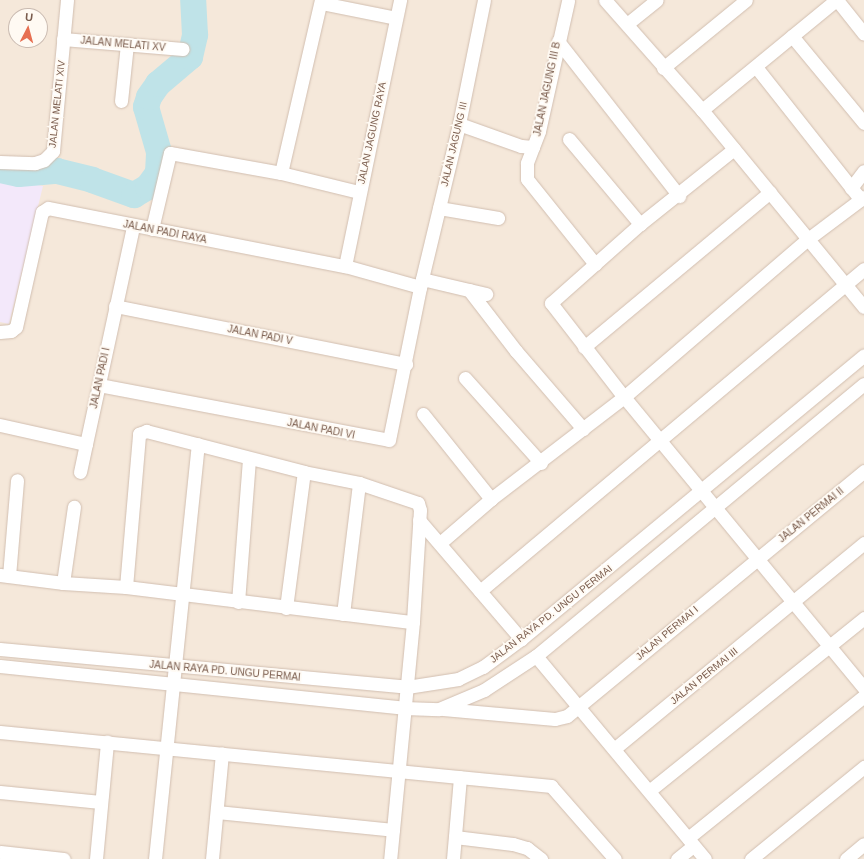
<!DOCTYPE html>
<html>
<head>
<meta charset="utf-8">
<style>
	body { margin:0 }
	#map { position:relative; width:864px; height:859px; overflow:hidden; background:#fdf6ec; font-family:Arial,sans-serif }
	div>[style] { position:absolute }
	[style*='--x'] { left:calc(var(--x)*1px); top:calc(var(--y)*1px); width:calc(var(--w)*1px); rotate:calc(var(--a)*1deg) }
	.residential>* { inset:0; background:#f5e8da }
	.education>* { inset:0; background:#f3e8fa }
	.river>* { height:26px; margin:-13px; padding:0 13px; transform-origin:13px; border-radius:13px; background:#bfe3e8 }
	.roads { filter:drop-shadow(0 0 1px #d1beb0) drop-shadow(0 0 1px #d1beb0) }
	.street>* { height:13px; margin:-6.5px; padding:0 6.5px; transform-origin:6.5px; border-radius:6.5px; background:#fff }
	span { translate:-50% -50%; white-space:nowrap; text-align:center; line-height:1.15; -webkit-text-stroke:3.5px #fffaf3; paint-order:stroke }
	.street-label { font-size:10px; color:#7a5c4d }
	.north { position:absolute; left:8px; top:8px; width:40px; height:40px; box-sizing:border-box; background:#fffaf3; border:1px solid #cabbb1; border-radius:50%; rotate:6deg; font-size:11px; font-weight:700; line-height:16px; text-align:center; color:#7a5c4d }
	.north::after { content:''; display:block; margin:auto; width:14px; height:18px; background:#e76f51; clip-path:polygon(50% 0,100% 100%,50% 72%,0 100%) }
</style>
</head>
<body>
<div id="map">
	<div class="residential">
		<div style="clip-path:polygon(evenodd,0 0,864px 0,864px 859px,0 859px,0 0,16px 16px,40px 16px,40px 40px,16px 40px,16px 16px)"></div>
	</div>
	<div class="education">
		<div style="clip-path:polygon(0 178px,43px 186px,9px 324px,0 322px)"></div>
	</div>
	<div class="river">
		<div style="--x:0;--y:170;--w:19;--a:12"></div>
		<div style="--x:19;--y:174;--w:38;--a:-5"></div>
		<div style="--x:57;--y:171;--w:36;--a:14"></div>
		<div style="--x:92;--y:180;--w:45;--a:19.7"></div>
		<div style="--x:134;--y:195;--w:16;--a:-30"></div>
		<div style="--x:148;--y:187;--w:17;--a:-54"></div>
		<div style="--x:158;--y:173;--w:21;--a:-87"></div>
		<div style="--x:159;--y:152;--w:47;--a:-106.1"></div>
		<div style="--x:146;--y:107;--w:10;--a:-73"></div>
		<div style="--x:149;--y:97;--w:16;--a:-55"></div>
		<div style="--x:158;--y:84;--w:42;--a:-40.2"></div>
		<div style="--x:190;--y:57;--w:23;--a:-77"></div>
		<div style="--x:195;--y:35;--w:35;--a:-93"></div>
	</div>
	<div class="roads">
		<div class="street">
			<div style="--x:605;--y:0;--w:147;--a:48.6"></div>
			<div style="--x:702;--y:110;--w:255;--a:50.6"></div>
			<div style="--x:837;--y:0;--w:43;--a:51.5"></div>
			<div style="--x:321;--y:3;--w:76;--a:11.3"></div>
			<div style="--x:627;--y:24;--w:38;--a:-39"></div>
			<div style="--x:792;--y:36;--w:113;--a:50.4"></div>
			<div style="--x:63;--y:39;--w:120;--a:4.8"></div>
			<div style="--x:558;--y:41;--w:197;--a:52"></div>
			<div style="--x:756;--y:67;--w:169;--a:51.7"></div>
			<div style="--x:663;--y:68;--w:107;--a:-39.3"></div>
			<div style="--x:121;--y:101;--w:57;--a:-84"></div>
			<div style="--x:702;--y:110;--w:173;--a:-39.4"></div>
			<div style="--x:459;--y:124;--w:66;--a:19.5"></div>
			<div style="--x:521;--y:146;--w:12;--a:5"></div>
			<div style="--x:533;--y:147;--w:17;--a:-69"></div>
			<div style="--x:539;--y:131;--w:133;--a:-77.4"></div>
			<div style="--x:569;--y:139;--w:111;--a:50.1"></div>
			<div style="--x:533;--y:147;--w:17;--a:111"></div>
			<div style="--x:527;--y:163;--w:16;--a:90"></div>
			<div style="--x:527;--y:179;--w:109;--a:51.3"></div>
			<div style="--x:734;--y:149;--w:120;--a:141.4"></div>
			<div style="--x:640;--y:224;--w:119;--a:138.4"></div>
			<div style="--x:551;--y:303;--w:119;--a:52.2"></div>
			<div style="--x:624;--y:397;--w:377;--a:50.5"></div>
			<div style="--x:0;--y:162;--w:35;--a:2"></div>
			<div style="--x:35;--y:163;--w:9;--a:-18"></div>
			<div style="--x:44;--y:160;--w:13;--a:-45"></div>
			<div style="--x:53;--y:151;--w:152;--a:-84.7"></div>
			<div style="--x:281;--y:173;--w:80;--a:13.7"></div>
			<div style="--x:851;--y:188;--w:21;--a:-53"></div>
			<div style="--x:439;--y:208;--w:60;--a:9.6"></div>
			<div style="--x:152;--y:229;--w:78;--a:-76.7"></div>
			<div style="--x:170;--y:153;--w:113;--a:10.2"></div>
			<div style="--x:281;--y:173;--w:178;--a:-77"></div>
			<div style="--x:345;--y:266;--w:272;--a:-78.3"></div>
			<div style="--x:422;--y:279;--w:66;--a:13.2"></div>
			<div style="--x:469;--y:290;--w:77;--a:52.4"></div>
			<div style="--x:516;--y:351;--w:103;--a:49.3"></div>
			<div style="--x:115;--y:306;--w:297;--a:11.3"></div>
			<div style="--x:0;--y:332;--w:11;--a:-5"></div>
			<div style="--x:11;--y:331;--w:6;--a:-39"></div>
			<div style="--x:16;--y:327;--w:118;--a:-77.3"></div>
			<div style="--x:42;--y:212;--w:7;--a:-34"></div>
			<div style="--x:48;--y:208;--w:303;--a:11.1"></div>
			<div style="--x:345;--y:266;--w:78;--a:15.6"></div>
			<div style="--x:584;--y:347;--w:242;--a:-39.8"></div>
			<div style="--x:465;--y:378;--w:114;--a:48.2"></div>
			<div style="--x:99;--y:385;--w:295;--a:10.7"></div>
			<div style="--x:389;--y:440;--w:156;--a:-78.5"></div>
			<div style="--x:420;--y:287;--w:168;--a:-76.5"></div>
			<div style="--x:459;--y:124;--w:126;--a:-78.6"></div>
			<div style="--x:423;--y:414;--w:109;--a:51.3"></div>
			<div style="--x:0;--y:425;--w:88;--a:12.5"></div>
			<div style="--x:86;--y:444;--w:222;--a:-77.8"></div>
			<div style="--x:80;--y:472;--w:29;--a:-78"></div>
			<div style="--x:419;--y:520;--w:157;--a:49.4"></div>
			<div style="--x:440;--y:543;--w:67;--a:-40.8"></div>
			<div style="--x:491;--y:499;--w:168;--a:-37.5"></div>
			<div style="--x:624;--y:397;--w:243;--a:-40.7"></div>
			<div style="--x:808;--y:239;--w:70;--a:-36.9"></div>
			<div style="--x:0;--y:575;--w:64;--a:7.2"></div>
			<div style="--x:63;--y:583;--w:63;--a:3.6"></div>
			<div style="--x:126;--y:587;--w:289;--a:7"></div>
			<div style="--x:9;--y:576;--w:96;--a:-85.2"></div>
			<div style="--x:63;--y:583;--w:77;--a:-81.8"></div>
			<div style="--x:126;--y:587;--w:154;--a:-85.1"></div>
			<div style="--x:139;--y:434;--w:8;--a:-23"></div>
			<div style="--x:146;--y:431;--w:163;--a:14.5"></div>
			<div style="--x:304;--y:472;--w:56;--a:11.3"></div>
			<div style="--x:359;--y:483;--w:62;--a:18.7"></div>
			<div style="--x:418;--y:503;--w:7;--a:74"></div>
			<div style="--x:420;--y:510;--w:112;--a:93.6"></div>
			<div style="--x:413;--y:622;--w:238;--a:95.5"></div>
			<div style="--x:480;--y:591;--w:501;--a:-39.98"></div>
			<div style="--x:238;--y:602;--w:144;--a:-85.6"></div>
			<div style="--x:286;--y:608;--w:137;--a:-82.5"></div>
			<div style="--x:343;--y:614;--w:132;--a:-83"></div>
			<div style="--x:0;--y:649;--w:409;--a:5.3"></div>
			<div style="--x:407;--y:687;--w:52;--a:-8.9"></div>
			<div style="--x:458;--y:679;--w:28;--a:-26"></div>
			<div style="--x:483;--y:667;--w:47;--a:-36.4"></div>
			<div style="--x:521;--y:639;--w:445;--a:-39.6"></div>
			<div style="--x:536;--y:656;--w:264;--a:50.2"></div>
			<div style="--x:0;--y:666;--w:406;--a:5.9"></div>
			<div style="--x:404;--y:708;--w:35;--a:2"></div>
			<div style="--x:439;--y:709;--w:49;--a:-22.9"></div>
			<div style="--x:484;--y:690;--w:62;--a:-33.2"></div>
			<div style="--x:536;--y:656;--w:426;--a:-39.7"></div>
			<div style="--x:443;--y:709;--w:112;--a:5.1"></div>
			<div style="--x:555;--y:719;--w:12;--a:-14"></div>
			<div style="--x:567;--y:716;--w:385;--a:-39.5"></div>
			<div style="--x:0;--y:732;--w:554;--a:5.6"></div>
			<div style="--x:551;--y:786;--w:97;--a:48.8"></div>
			<div style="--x:614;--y:749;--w:324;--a:-39.5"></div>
			<div style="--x:649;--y:791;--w:276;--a:-38.8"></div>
			<div style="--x:0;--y:792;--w:101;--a:5.7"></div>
			<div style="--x:217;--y:812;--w:177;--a:5.8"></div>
			<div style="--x:455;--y:837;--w:58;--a:6.9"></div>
			<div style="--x:513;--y:844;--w:15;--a:16"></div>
			<div style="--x:527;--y:848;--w:18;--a:38"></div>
			<div style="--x:688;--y:838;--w:226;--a:-38.9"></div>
			<div style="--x:0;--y:852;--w:64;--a:6.2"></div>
			<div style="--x:96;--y:859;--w:118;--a:-84.6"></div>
			<div style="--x:155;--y:859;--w:417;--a:-84.1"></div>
			<div style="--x:212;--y:859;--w:106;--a:-84.6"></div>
			<div style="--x:453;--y:859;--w:82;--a:-85.1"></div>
			<div style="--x:677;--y:859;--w:21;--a:-39"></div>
			<div style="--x:751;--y:859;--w:146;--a:-39.2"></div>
			<div style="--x:846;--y:859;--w:23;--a:-40"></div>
		</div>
	</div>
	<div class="street-label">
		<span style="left:123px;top:44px;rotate:5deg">JALAN MELATI XV</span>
		<span style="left:547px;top:89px;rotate:-78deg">JALAN JAGUNG III B</span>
		<span style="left:57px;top:104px;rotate:-84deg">JALAN MELATI XIV</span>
		<span style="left:372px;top:133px;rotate:-78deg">JALAN JAGUNG RAYA</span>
		<span style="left:454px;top:144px;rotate:-77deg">JALAN JAGUNG III</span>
		<span style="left:165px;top:232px;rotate:11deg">JALAN PADI RAYA</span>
		<span style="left:260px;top:335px;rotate:11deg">JALAN PADI V</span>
		<span style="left:100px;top:378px;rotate:-78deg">JALAN PADI I</span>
		<span style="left:321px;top:429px;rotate:11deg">JALAN PADI VI</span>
		<span style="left:811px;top:515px;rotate:-39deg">JALAN PERMAI II</span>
		<span style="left:551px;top:614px;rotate:-38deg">JALAN RAYA PD. UNGU PERMAI</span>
		<span style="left:667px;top:633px;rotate:-40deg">JALAN PERMAI I</span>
		<span style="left:225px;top:671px;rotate:5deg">JALAN RAYA PD. UNGU PERMAI</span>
		<span style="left:704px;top:676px;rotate:-39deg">JALAN PERMAI III</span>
	</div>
	<div class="north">U</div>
</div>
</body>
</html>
